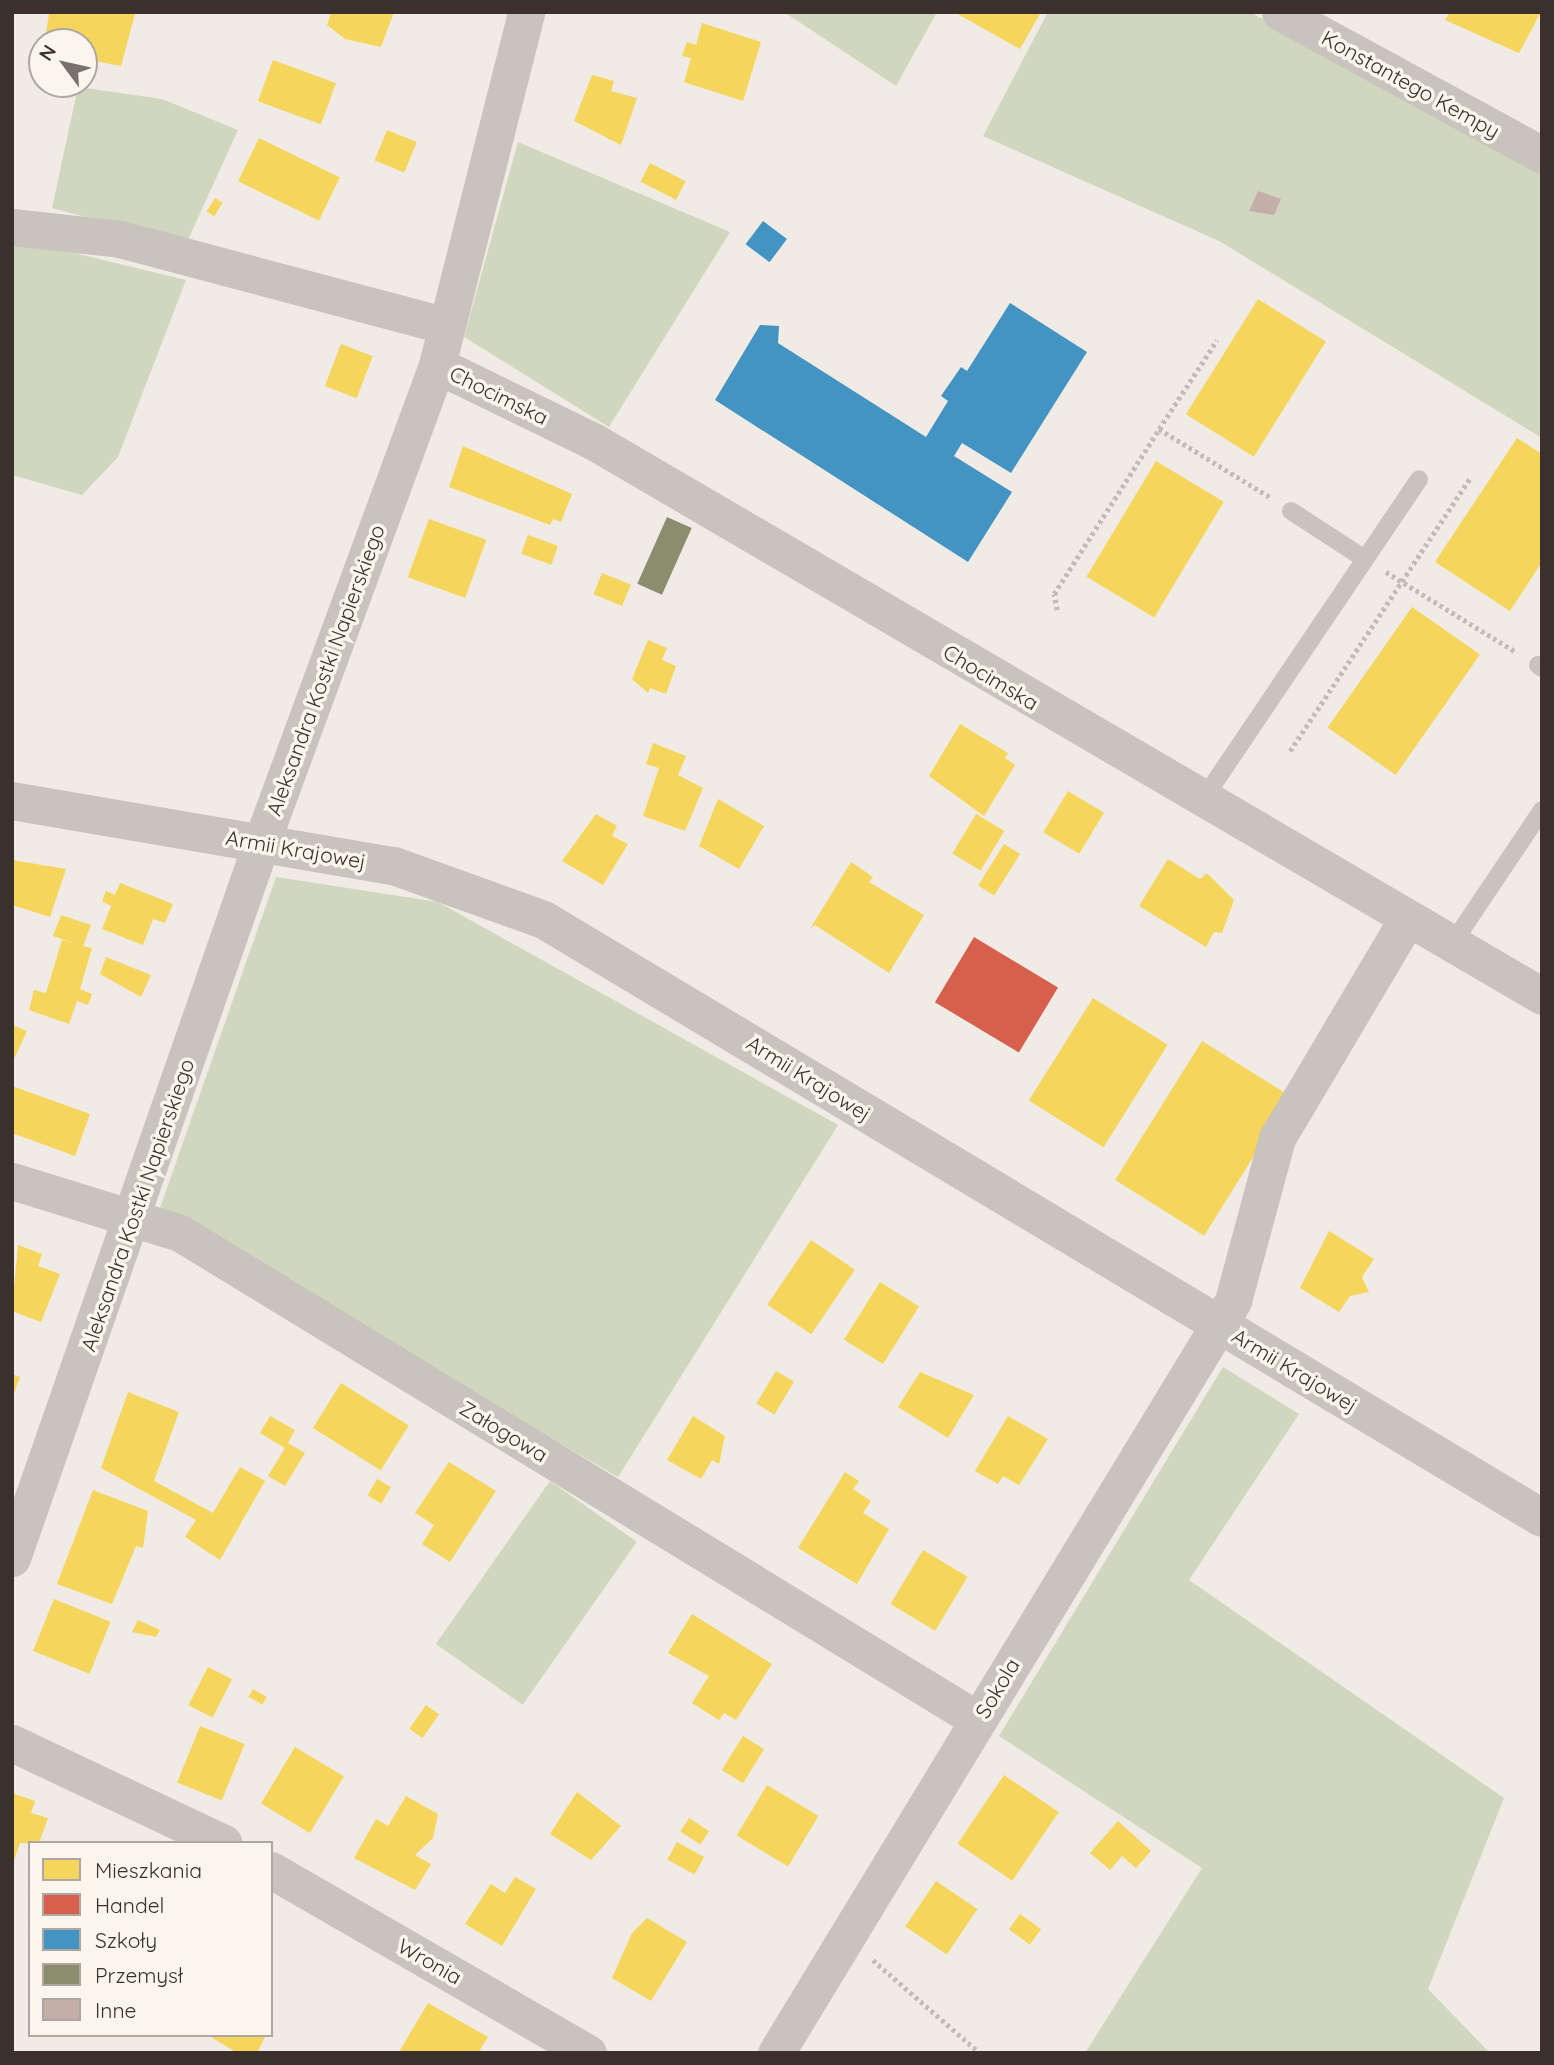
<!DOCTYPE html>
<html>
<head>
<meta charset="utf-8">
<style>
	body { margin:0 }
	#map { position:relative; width:1554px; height:2065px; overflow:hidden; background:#f0ebe5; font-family:Quicksand,sans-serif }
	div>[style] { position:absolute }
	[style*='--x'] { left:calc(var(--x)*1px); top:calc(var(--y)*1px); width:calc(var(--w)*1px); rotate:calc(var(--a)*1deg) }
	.green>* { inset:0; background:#d1d6bf; transform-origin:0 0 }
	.homes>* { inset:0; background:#f6d55c; transform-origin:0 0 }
	.shops>* { inset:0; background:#d6604d; transform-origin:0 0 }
	.schools>* { inset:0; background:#4393c3; transform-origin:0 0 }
	.industry>* { inset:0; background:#8c8c6e; transform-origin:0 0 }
	.building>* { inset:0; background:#c3afa7 }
	.path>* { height:4.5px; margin-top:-2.25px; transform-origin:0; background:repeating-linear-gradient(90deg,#c2bbb6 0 3.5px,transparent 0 7px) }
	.service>* { height:18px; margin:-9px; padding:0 9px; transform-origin:9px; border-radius:9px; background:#c9c3be }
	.minor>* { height:37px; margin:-18.5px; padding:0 18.5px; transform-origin:18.5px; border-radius:18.5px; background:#c9c3be }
	.tertiary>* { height:38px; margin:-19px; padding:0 19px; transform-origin:19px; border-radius:19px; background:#c9c3be }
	span { translate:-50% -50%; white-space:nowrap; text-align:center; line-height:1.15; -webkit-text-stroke:7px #fbf5ee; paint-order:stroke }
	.street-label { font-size:21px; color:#3b302b }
	.frame { position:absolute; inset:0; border:14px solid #3b302b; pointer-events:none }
	.legend { position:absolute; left:28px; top:1841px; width:245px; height:196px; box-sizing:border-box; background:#fbf5ee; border:2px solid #aea6a0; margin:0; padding:9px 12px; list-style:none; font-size:21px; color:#3b302b }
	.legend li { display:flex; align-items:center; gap:14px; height:35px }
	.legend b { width:35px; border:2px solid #aea6a0 }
	.north { position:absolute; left:28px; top:28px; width:70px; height:70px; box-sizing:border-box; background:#fbf5ee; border:2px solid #aea6a0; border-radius:50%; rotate:303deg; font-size:19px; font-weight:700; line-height:28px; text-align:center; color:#3b302b }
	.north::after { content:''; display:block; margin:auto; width:24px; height:32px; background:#7a716c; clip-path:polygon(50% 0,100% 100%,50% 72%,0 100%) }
</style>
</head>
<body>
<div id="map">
	<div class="green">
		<div style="clip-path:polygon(784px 12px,937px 12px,896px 86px)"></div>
		<div style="clip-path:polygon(1048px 12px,1250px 12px,1542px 174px,1542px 438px,1219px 241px,983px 136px)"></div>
		<div style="clip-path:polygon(78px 87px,162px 99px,238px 130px,186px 244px,52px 208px)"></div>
		<div style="clip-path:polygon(518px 142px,730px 232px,609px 427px,464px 337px)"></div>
		<div style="clip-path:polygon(12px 238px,186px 280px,118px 457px,82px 495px,12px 475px)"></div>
		<div style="clip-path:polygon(276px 877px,438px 902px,838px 1125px,618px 1477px,159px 1211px)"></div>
		<div style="clip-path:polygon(1223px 1367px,1299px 1414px,1189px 1580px,1504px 1798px,1428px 1989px,1490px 2053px,1085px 2053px,1202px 1868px,999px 1736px)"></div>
		<div style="left:550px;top:1481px;width:106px;height:199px;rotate:35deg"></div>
	</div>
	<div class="homes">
		<div style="clip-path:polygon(331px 12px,394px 12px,381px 47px,345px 39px,327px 25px)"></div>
		<div style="clip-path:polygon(954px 12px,1041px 12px,1020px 49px)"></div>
		<div style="clip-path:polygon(1450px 12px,1541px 12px,1519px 53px,1445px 20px)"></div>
		<div style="clip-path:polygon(49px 13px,135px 14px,121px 66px,84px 59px,84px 42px,45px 42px)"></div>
		<div style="clip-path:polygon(702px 23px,761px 42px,743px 101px,684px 82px,691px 58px,682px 56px,687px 42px,696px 45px)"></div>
		<div style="left:273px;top:60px;width:67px;height:44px;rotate:20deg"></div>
		<div style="clip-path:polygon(592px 75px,614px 81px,611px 91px,637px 98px,621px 145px,574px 121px)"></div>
		<div style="left:387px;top:130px;width:32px;height:33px;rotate:22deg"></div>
		<div style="left:259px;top:138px;width:90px;height:48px;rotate:26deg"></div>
		<div style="left:650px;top:163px;width:40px;height:21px;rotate:27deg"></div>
		<div style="left:215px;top:198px;width:9px;height:16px;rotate:32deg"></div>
		<div style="left:1258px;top:299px;width:80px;height:136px;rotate:32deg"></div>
		<div style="left:341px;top:344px;width:34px;height:45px;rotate:21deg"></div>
		<div style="clip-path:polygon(1517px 438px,1542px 454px,1542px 562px,1510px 611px,1435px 562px)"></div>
		<div style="clip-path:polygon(463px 446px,572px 494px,561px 522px,553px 519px,550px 525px,449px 487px)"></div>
		<div style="left:1156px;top:461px;width:79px;height:135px;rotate:31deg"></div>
		<div style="left:429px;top:519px;width:61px;height:62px;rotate:20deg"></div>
		<div style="left:528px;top:535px;width:32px;height:20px;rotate:20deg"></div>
		<div style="left:602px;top:573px;width:31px;height:23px;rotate:22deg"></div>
		<div style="left:1412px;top:607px;width:83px;height:147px;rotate:35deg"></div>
		<div style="clip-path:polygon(648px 640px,667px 648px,662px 660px,676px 666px,666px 694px,650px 688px,648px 693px,632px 679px)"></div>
		<div style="clip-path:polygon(960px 724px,1008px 753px,1005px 758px,1015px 765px,984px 816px,929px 776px)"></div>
		<div style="clip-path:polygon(653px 743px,686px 756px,678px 775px,703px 788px,685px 831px,643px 816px,659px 768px,646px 764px)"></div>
		<div style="left:1068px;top:791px;width:42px;height:48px;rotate:31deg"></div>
		<div style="clip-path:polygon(718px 799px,764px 826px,739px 869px,699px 846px)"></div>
		<div style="clip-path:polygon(596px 814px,617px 826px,612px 836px,628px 844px,603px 885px,562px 861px)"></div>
		<div style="left:976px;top:814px;width:33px;height:46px;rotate:31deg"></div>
		<div style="left:1004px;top:844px;width:19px;height:49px;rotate:32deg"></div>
		<div style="clip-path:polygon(1168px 859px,1200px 879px,1207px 873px,1234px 900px,1222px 933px,1214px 932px,1206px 947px,1139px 906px)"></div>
		<div style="clip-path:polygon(12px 860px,66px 869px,50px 917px,12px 905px)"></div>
		<div style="clip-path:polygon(851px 862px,873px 877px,869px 882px,924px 915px,889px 973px,815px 925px,810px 929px)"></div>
		<div style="clip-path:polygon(120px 883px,173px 904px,165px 923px,153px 919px,143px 945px,102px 929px,111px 906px,102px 901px,106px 891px,115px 895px)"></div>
		<div style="clip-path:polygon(61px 915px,91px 925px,83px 946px,92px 948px,80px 989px,92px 994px,88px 1005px,77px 1001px,69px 1024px,29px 1010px,34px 990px,46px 993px,62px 940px,76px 944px,53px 936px)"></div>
		<div style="clip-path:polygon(106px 957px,151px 975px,141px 997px,100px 974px)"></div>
		<div style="left:1093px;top:998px;width:88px;height:121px;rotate:32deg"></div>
		<div style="clip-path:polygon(12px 1025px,27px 1031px,14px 1059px,12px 1058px)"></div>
		<div style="left:1202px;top:1041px;width:105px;height:164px;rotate:32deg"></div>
		<div style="clip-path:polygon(12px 1086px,90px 1114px,75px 1156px,12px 1133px)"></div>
		<div style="clip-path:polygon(1329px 1231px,1374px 1259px,1362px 1277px,1369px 1292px,1350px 1296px,1339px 1312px,1300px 1288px)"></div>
		<div style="left:811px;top:1240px;width:53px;height:78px;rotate:34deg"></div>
		<div style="clip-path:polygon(18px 1245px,42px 1254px,38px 1266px,60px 1274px,41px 1322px,12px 1311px)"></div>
		<div style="left:880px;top:1282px;width:46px;height:68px;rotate:32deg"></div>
		<div style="left:776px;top:1371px;width:21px;height:38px;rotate:31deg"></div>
		<div style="clip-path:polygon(920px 1372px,974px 1395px,948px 1438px,898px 1407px)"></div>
		<div style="clip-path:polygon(12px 1374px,20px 1377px,13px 1396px,12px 1396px)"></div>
		<div style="left:341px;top:1383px;width:80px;height:53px;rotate:32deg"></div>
		<div style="clip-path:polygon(128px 1392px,179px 1412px,154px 1481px,213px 1513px,240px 1467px,265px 1481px,220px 1560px,185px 1537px,196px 1520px,101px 1468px)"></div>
		<div style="clip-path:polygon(270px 1416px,295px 1430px,288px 1443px,305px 1453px,285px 1486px,268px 1476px,285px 1448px,260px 1433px)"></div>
		<div style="clip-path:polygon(693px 1416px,725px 1436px,719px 1464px,712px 1460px,701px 1479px,667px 1460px)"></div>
		<div style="clip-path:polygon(1008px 1416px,1048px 1439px,1019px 1485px,1003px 1476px,998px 1484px,975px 1471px)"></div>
		<div style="clip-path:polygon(449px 1462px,496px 1491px,450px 1562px,422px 1544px,434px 1525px,415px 1513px)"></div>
		<div style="clip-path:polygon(845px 1472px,859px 1481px,853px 1489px,871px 1501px,863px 1513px,889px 1529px,857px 1584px,798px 1548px)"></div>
		<div style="left:377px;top:1479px;width:16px;height:19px;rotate:30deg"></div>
		<div style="clip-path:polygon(93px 1490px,148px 1511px,143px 1548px,136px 1546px,112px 1604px,57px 1584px)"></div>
		<div style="left:923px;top:1550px;width:52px;height:63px;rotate:31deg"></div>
		<div style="left:54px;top:1599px;width:61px;height:56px;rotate:22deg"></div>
		<div style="clip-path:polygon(692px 1614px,772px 1664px,736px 1720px,724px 1713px,719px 1720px,692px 1703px,709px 1676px,668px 1653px)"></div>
		<div style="clip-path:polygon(138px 1620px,160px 1630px,156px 1637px,132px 1632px)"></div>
		<div style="left:208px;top:1667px;width:27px;height:43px;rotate:27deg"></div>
		<div style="left:253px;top:1689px;width:16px;height:9px;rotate:30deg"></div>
		<div style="left:426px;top:1705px;width:16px;height:29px;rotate:35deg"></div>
		<div style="left:200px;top:1726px;width:48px;height:61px;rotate:22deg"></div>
		<div style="left:743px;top:1736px;width:25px;height:40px;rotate:32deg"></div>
		<div style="left:295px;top:1747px;width:57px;height:66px;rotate:31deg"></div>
		<div style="left:1004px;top:1775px;width:66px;height:83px;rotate:34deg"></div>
		<div style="left:767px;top:1785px;width:60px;height:59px;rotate:31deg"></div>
		<div style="clip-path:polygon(577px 1792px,621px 1826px,591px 1860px,550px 1834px)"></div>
		<div style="clip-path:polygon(12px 1793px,35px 1801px,31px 1813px,48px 1818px,39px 1843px,20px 1843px,13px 1863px)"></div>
		<div style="clip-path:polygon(406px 1796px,438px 1814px,433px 1838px,415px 1855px,431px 1864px,415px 1890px,354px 1858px,376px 1819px,388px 1826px)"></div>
		<div style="left:689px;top:1818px;width:24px;height:16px;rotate:33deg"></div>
		<div style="clip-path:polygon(1118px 1821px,1151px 1851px,1136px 1868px,1122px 1856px,1110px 1870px,1090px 1853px)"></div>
		<div style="left:677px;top:1842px;width:31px;height:20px;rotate:29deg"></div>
		<div style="clip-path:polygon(515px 1877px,536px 1889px,502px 1946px,465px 1924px,491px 1884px,505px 1893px)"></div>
		<div style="left:936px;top:1881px;width:50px;height:55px;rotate:34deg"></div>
		<div style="left:1020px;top:1914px;width:26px;height:19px;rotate:36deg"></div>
		<div style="clip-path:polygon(647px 1918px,687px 1942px,651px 2001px,612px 1978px,632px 1933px)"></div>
		<div style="clip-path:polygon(428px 2003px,488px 2037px,478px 2053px,399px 2052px)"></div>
		<div style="clip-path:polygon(208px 2035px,266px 2035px,257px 2053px,237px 2053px)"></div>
	</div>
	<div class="shops">
		<div style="left:974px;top:937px;width:98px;height:76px;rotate:31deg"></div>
	</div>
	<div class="schools">
		<div style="left:763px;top:221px;width:30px;height:29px;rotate:37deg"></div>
		<div style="clip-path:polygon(1010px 303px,1087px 352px,1011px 473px,962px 443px,954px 456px,1012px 492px,968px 562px,715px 400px,760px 325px,779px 326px,778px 343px,926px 437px,948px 401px,941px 396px,961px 367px,967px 371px)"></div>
	</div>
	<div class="industry">
		<div style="left:667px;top:517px;width:27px;height:73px;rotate:24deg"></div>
	</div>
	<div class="building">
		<div style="clip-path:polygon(1258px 191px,1281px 199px,1274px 215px,1249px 211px)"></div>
	</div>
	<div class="path">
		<div style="--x:1159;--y:429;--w:106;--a:-56.9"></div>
		<div style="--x:1386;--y:572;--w:153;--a:31.6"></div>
		<div style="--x:1057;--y:610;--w:16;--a:-101"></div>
		<div style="--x:1054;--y:594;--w:196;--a:-57.5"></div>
		<div style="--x:1159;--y:429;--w:130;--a:31.5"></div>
		<div style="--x:1290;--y:751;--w:328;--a:-56.6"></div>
		<div style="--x:873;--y:1960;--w:142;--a:41"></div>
	</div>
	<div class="service">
		<div style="--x:1291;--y:511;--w:88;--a:33"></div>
		<div style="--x:1538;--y:665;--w:5;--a:37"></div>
		<div style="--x:1202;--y:801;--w:388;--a:-56"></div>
		<div style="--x:1452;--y:944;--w:161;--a:-56.1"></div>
	</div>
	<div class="minor">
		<div style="--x:1280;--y:12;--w:298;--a:28.6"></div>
		<div style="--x:12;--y:227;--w:109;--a:6.3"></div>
		<div style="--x:120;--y:239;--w:337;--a:14.9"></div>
		<div style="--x:437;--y:365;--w:174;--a:26"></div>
		<div style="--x:593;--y:441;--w:1099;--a:30.32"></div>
		<div style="--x:12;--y:1181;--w:176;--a:17.2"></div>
		<div style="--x:180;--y:1233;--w:935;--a:31.39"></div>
		<div style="--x:12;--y:1558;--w:759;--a:-70.78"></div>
		<div style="--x:262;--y:841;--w:507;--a:-69.81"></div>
		<div style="--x:437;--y:365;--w:364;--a:-75.8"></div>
		<div style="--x:12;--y:1743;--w:234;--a:25.3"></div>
		<div style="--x:271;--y:1870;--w:366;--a:30"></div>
		<div style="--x:776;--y:2053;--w:880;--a:-58.71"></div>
		<div style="--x:1233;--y:1301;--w:169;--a:-74.9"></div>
		<div style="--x:1277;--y:1138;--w:255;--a:-59.3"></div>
	</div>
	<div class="tertiary">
		<div style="--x:12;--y:801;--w:387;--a:9.7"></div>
		<div style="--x:394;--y:866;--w:159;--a:19.8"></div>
		<div style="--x:544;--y:920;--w:1163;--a:30.93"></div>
	</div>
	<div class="street-label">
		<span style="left:1411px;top:84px;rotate:29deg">Konstantego Kempy</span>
		<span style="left:499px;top:395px;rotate:26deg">Chocimska</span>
		<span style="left:325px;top:670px;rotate:-70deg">Aleksandra Kostki Napierskiego</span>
		<span style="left:991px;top:677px;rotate:31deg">Chocimska</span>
		<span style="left:296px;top:849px;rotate:10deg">Armii Krajowej</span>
		<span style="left:809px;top:1078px;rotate:32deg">Armii Krajowej</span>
		<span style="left:137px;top:1205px;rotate:-71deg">Aleksandra Kostki Napierskiego</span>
		<span style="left:1295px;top:1370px;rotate:31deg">Armii Krajowej</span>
		<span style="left:504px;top:1431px;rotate:31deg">Załogowa</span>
		<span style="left:997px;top:1688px;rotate:-59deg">Sokola</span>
		<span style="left:430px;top:1961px;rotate:30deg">Wronia</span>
	</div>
	<div class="frame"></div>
	<ul class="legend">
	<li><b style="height:19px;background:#f6d55c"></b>Mieszkania</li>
	<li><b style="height:19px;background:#d6604d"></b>Handel</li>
	<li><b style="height:19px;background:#4393c3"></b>Szkoły</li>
	<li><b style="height:19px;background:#8c8c6e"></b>Przemysł</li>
	<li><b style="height:19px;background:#c3afa7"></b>Inne</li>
	</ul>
	<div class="north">N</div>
</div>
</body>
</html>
